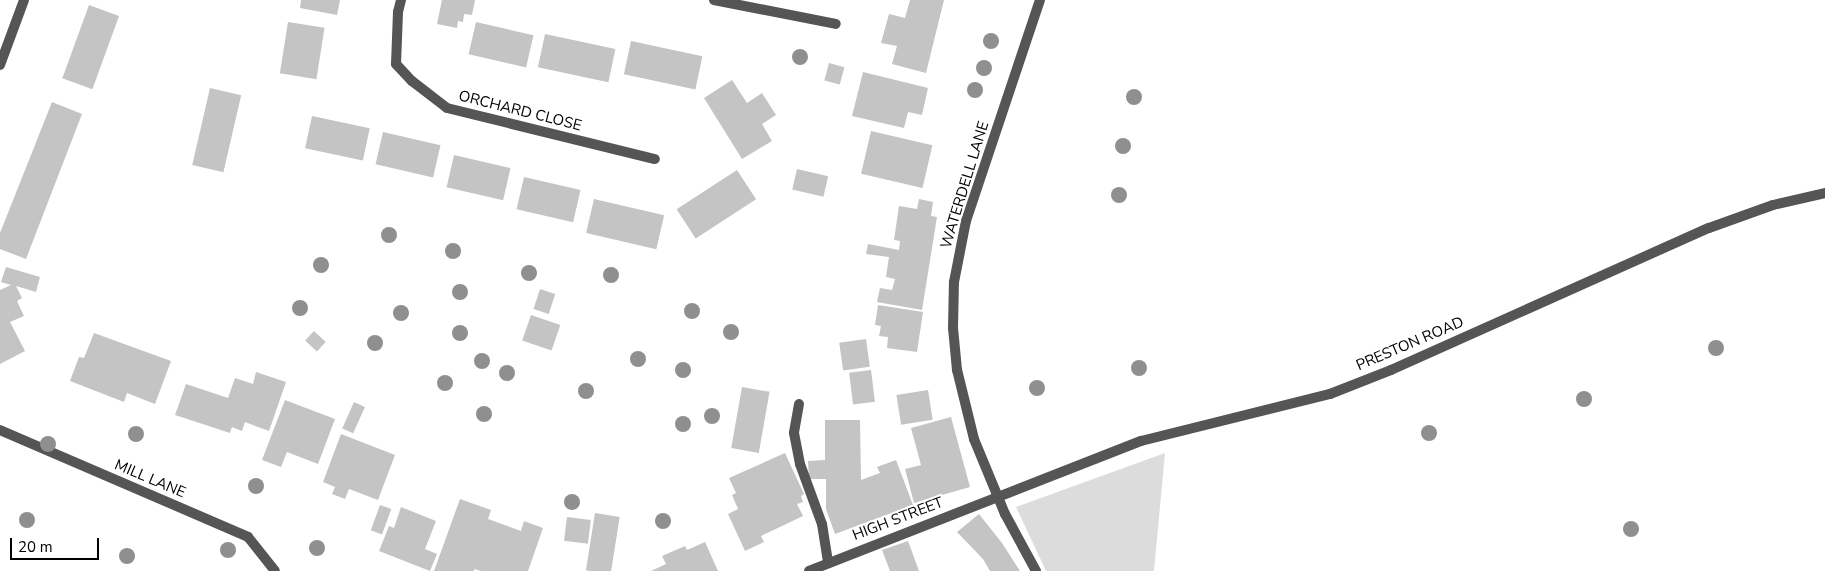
<!DOCTYPE html>
<html>
<head>
<meta charset="utf-8">
<style>
	body { margin:0 }
	#map { position:relative; width:1825px; height:571px; overflow:hidden; background:#fff; font-family:"Nunito Sans",sans-serif }
	div>[style] { position:absolute }
	[style*='--x'] { left:calc(var(--x)*1px); top:calc(var(--y)*1px); width:calc(var(--w)*1px); rotate:calc(var(--a)*1deg) }
	.green>* { inset:0; background:#dcdcdc }
	.building>* { inset:0; background:#c4c4c4; transform-origin:0 0 }
	.service>* { height:10px; margin:-5px; padding:0 5px; transform-origin:5px; border-radius:5px; background:#555 }
	.minor>* { height:10px; margin:-5px; padding:0 5px; transform-origin:5px; border-radius:5px; background:#555 }
	.tertiary>* { height:10px; margin:-5px; padding:0 5px; transform-origin:5px; border-radius:5px; background:#555 }
	.trees>* { width:16px; height:16px; margin:-8px; border-radius:50%; background:#8f8f8f }
	span { translate:-50% -50%; white-space:nowrap; text-align:center; line-height:1.15; -webkit-text-stroke:4px #fff; paint-order:stroke }
	.street-label { font-size:15px; color:#000 }
	.scale { position:absolute; left:10px; top:538px; width:89px; height:22px; box-sizing:border-box; border:2px solid #000; border-top:0; padding-left:6px; font-size:15px; line-height:18px; white-space:nowrap; color:#000; -webkit-text-stroke:4px #fff; paint-order:stroke }
</style>
</head>
<body>
<div id="map">
	<div class="green">
		<div style="clip-path:polygon(1165px 453px,1154px 571px,1046px 571px,1016px 507px)"></div>
	</div>
	<div class="building">
		<div style="clip-path:polygon(301px 0,340px 0,337px 15px,300px 8px)"></div>
		<div style="clip-path:polygon(442px 0,475px 0,472px 15px,464px 14px,463px 22px,458px 21px,457px 28px,437px 24px)"></div>
		<div style="clip-path:polygon(910px 0,944px 0,926px 73px,892px 64px,897px 46px,881px 43px,889px 14px,905px 18px)"></div>
		<div style="left:89px;top:5px;width:32px;height:78px;rotate:20deg"></div>
		<div style="left:288px;top:22px;width:37px;height:52px;rotate:9deg"></div>
		<div style="left:476px;top:22px;width:59px;height:33px;rotate:13deg"></div>
		<div style="left:545px;top:34px;width:72px;height:34px;rotate:12deg"></div>
		<div style="left:631px;top:41px;width:73px;height:34px;rotate:12deg"></div>
		<div style="left:829px;top:63px;width:16px;height:18px;rotate:15deg"></div>
		<div style="clip-path:polygon(863px 72px,928px 88px,922px 115px,908px 112px,904px 128px,852px 116px)"></div>
		<div style="clip-path:polygon(732px 80px,747px 103px,762px 93px,776px 115px,762px 124px,772px 141px,742px 159px,704px 98px)"></div>
		<div style="left:210px;top:88px;width:32px;height:79px;rotate:13deg"></div>
		<div style="clip-path:polygon(52px 102px,82px 114px,26px 259px,0 249px,0 233px)"></div>
		<div style="left:312px;top:116px;width:59px;height:33px;rotate:12deg"></div>
		<div style="left:871px;top:131px;width:63px;height:44px;rotate:13deg"></div>
		<div style="left:383px;top:132px;width:59px;height:33px;rotate:13deg"></div>
		<div style="left:454px;top:155px;width:58px;height:33px;rotate:13deg"></div>
		<div style="left:797px;top:169px;width:32px;height:21px;rotate:13deg"></div>
		<div style="left:737px;top:170px;width:35px;height:72px;rotate:57deg"></div>
		<div style="left:524px;top:177px;width:58px;height:33px;rotate:13deg"></div>
		<div style="left:594px;top:199px;width:72px;height:35px;rotate:13deg"></div>
		<div style="clip-path:polygon(919px 199px,933px 202px,931px 216px,937px 217px,922px 310px,877px 302px,880px 288px,892px 290px,895px 279px,886px 277px,889px 257px,866px 254px,868px 244px,899px 250px,900px 241px,894px 240px,899px 206px,917px 209px)"></div>
		<div style="clip-path:polygon(6px 267px,40px 277px,36px 292px,16px 286px,22px 298px,17px 301px,24px 316px,10px 322px,25px 351px,0 364px,0 290px,11px 285px,1px 282px)"></div>
		<div style="left:540px;top:289px;width:16px;height:21px;rotate:18deg"></div>
		<div style="clip-path:polygon(878px 305px,923px 312px,917px 352px,887px 348px,888px 337px,879px 336px,881px 326px,875px 325px)"></div>
		<div style="left:531px;top:315px;width:31px;height:27px;rotate:19deg"></div>
		<div style="left:314px;top:331px;width:16px;height:13px;rotate:43deg"></div>
		<div style="clip-path:polygon(94px 333px,171px 361px,155px 404px,127px 393px,124px 402px,70px 381px,79px 357px,84px 358px)"></div>
		<div style="left:866px;top:339px;width:28px;height:27px;rotate:82deg"></div>
		<div style="left:871px;top:370px;width:32px;height:22px;rotate:83deg"></div>
		<div style="clip-path:polygon(256px 372px,286px 382px,269px 431px,245px 422px,242px 431px,232px 427px,230px 433px,175px 415px,186px 384px,228px 398px,235px 378px,253px 384px)"></div>
		<div style="left:742px;top:387px;width:28px;height:62px;rotate:10deg"></div>
		<div style="left:928px;top:390px;width:30px;height:32px;rotate:81deg"></div>
		<div style="clip-path:polygon(285px 400px,335px 419px,318px 464px,287px 452px,281px 467px,262px 460px)"></div>
		<div style="left:354px;top:402px;width:12px;height:29px;rotate:24deg"></div>
		<div style="clip-path:polygon(951px 417px,970px 487px,914px 503px,905px 469px,921px 465px,911px 428px)"></div>
		<div style="clip-path:polygon(825px 420px,860px 420px,861px 480px,880px 473px,877px 467px,896px 460px,913px 505px,835px 534px,826px 509px,826px 479px,809px 479px,808px 461px,825px 460px)"></div>
		<div style="clip-path:polygon(341px 434px,395px 455px,378px 500px,349px 489px,345px 499px,332px 494px,335px 487px,323px 482px)"></div>
		<div style="clip-path:polygon(785px 453px,804px 494px,801px 496px,803px 502px,797px 504px,803px 516px,761px 536px,764px 542px,745px 551px,728px 514px,738px 509px,732px 495px,736px 493px,729px 478px)"></div>
		<div style="clip-path:polygon(460px 499px,491px 510px,488px 519px,521px 531px,524px 521px,543px 528px,528px 571px,481px 571px,474px 569px,474px 571px,434px 571px)"></div>
		<div style="left:380px;top:505px;width:12px;height:27px;rotate:20deg"></div>
		<div style="clip-path:polygon(401px 507px,436px 521px,425px 549px,437px 554px,430px 571px,379px 551px,389px 526px,394px 528px)"></div>
		<div style="left:595px;top:513px;width:25px;height:58px;rotate:9deg"></div>
		<div style="clip-path:polygon(979px 514px,1002px 543px,1020px 571px,990px 571px,983px 559px,957px 532px)"></div>
		<div style="left:567px;top:517px;width:24px;height:24px;rotate:7deg"></div>
		<div style="clip-path:polygon(908px 541px,919px 571px,890px 571px,882px 550px)"></div>
		<div style="clip-path:polygon(705px 542px,718px 571px,651px 571px,666px 564px,662px 556px,685px 546px,687px 550px)"></div>
	</div>
	<div class="service">
		<div style="--x:714;--y:0;--w:124;--a:11.1"></div>
		<div style="--x:799;--y:404;--w:29;--a:100"></div>
		<div style="--x:794;--y:433;--w:32;--a:79"></div>
		<div style="--x:800;--y:464;--w:64;--a:69.9"></div>
		<div style="--x:822;--y:524;--w:38;--a:81"></div>
	</div>
	<div class="minor">
		<div style="--x:401;--y:0;--w:12;--a:104"></div>
		<div style="--x:398;--y:12;--w:52;--a:92.2"></div>
		<div style="--x:396;--y:64;--w:23;--a:47"></div>
		<div style="--x:412;--y:81;--w:44;--a:37.6"></div>
		<div style="--x:447;--y:108;--w:214;--a:13.8"></div>
		<div style="--x:0;--y:65;--w:69;--a:-69.7"></div>
		<div style="--x:0;--y:430;--w:270;--a:23.3"></div>
		<div style="--x:248;--y:537;--w:43;--a:51.5"></div>
		<div style="--x:1036;--y:571;--w:65;--a:-118.5"></div>
		<div style="--x:1005;--y:514;--w:81;--a:-112.5"></div>
		<div style="--x:974;--y:439;--w:71;--a:-103.8"></div>
		<div style="--x:957;--y:370;--w:42;--a:-95.4"></div>
		<div style="--x:953;--y:328;--w:46;--a:-88.8"></div>
		<div style="--x:954;--y:282;--w:62;--a:-78.9"></div>
		<div style="--x:966;--y:221;--w:233;--a:-71.5"></div>
	</div>
	<div class="tertiary">
		<div style="--x:809;--y:571;--w:357;--a:-21.4"></div>
		<div style="--x:1141;--y:441;--w:195;--a:-14"></div>
		<div style="--x:1330;--y:394;--w:66;--a:-21.5"></div>
		<div style="--x:1391;--y:370;--w:348;--a:-24.1"></div>
		<div style="--x:1709;--y:228;--w:68;--a:-19.8"></div>
		<div style="--x:1773;--y:205;--w:53;--a:-13"></div>
	</div>
	<div class="trees">
		<div style="left:991px;top:41px"></div>
		<div style="left:800px;top:57px"></div>
		<div style="left:984px;top:68px"></div>
		<div style="left:975px;top:90px"></div>
		<div style="left:1134px;top:97px"></div>
		<div style="left:1123px;top:146px"></div>
		<div style="left:1119px;top:195px"></div>
		<div style="left:389px;top:235px"></div>
		<div style="left:453px;top:251px"></div>
		<div style="left:321px;top:265px"></div>
		<div style="left:529px;top:273px"></div>
		<div style="left:611px;top:275px"></div>
		<div style="left:460px;top:292px"></div>
		<div style="left:300px;top:308px"></div>
		<div style="left:692px;top:311px"></div>
		<div style="left:401px;top:313px"></div>
		<div style="left:731px;top:332px"></div>
		<div style="left:460px;top:333px"></div>
		<div style="left:375px;top:343px"></div>
		<div style="left:1716px;top:348px"></div>
		<div style="left:638px;top:359px"></div>
		<div style="left:482px;top:361px"></div>
		<div style="left:1139px;top:368px"></div>
		<div style="left:683px;top:370px"></div>
		<div style="left:507px;top:373px"></div>
		<div style="left:445px;top:383px"></div>
		<div style="left:1037px;top:388px"></div>
		<div style="left:586px;top:391px"></div>
		<div style="left:1584px;top:399px"></div>
		<div style="left:484px;top:414px"></div>
		<div style="left:712px;top:416px"></div>
		<div style="left:683px;top:424px"></div>
		<div style="left:1429px;top:433px"></div>
		<div style="left:136px;top:434px"></div>
		<div style="left:48px;top:444px"></div>
		<div style="left:256px;top:486px"></div>
		<div style="left:572px;top:502px"></div>
		<div style="left:27px;top:520px"></div>
		<div style="left:663px;top:521px"></div>
		<div style="left:1631px;top:529px"></div>
		<div style="left:317px;top:548px"></div>
		<div style="left:228px;top:550px"></div>
		<div style="left:127px;top:556px"></div>
	</div>
	<div class="street-label">
		<span style="left:520px;top:111px;rotate:14deg">ORCHARD CLOSE</span>
		<span style="left:965px;top:185px;rotate:-73deg">WATERDELL LANE</span>
		<span style="left:1410px;top:344px;rotate:-23deg">PRESTON ROAD</span>
		<span style="left:150px;top:479px;rotate:23deg">MILL LANE</span>
		<span style="left:898px;top:519px;rotate:-21deg">HIGH STREET</span>
	</div>
	<div class="scale">20 m</div>
</div>
</body>
</html>
